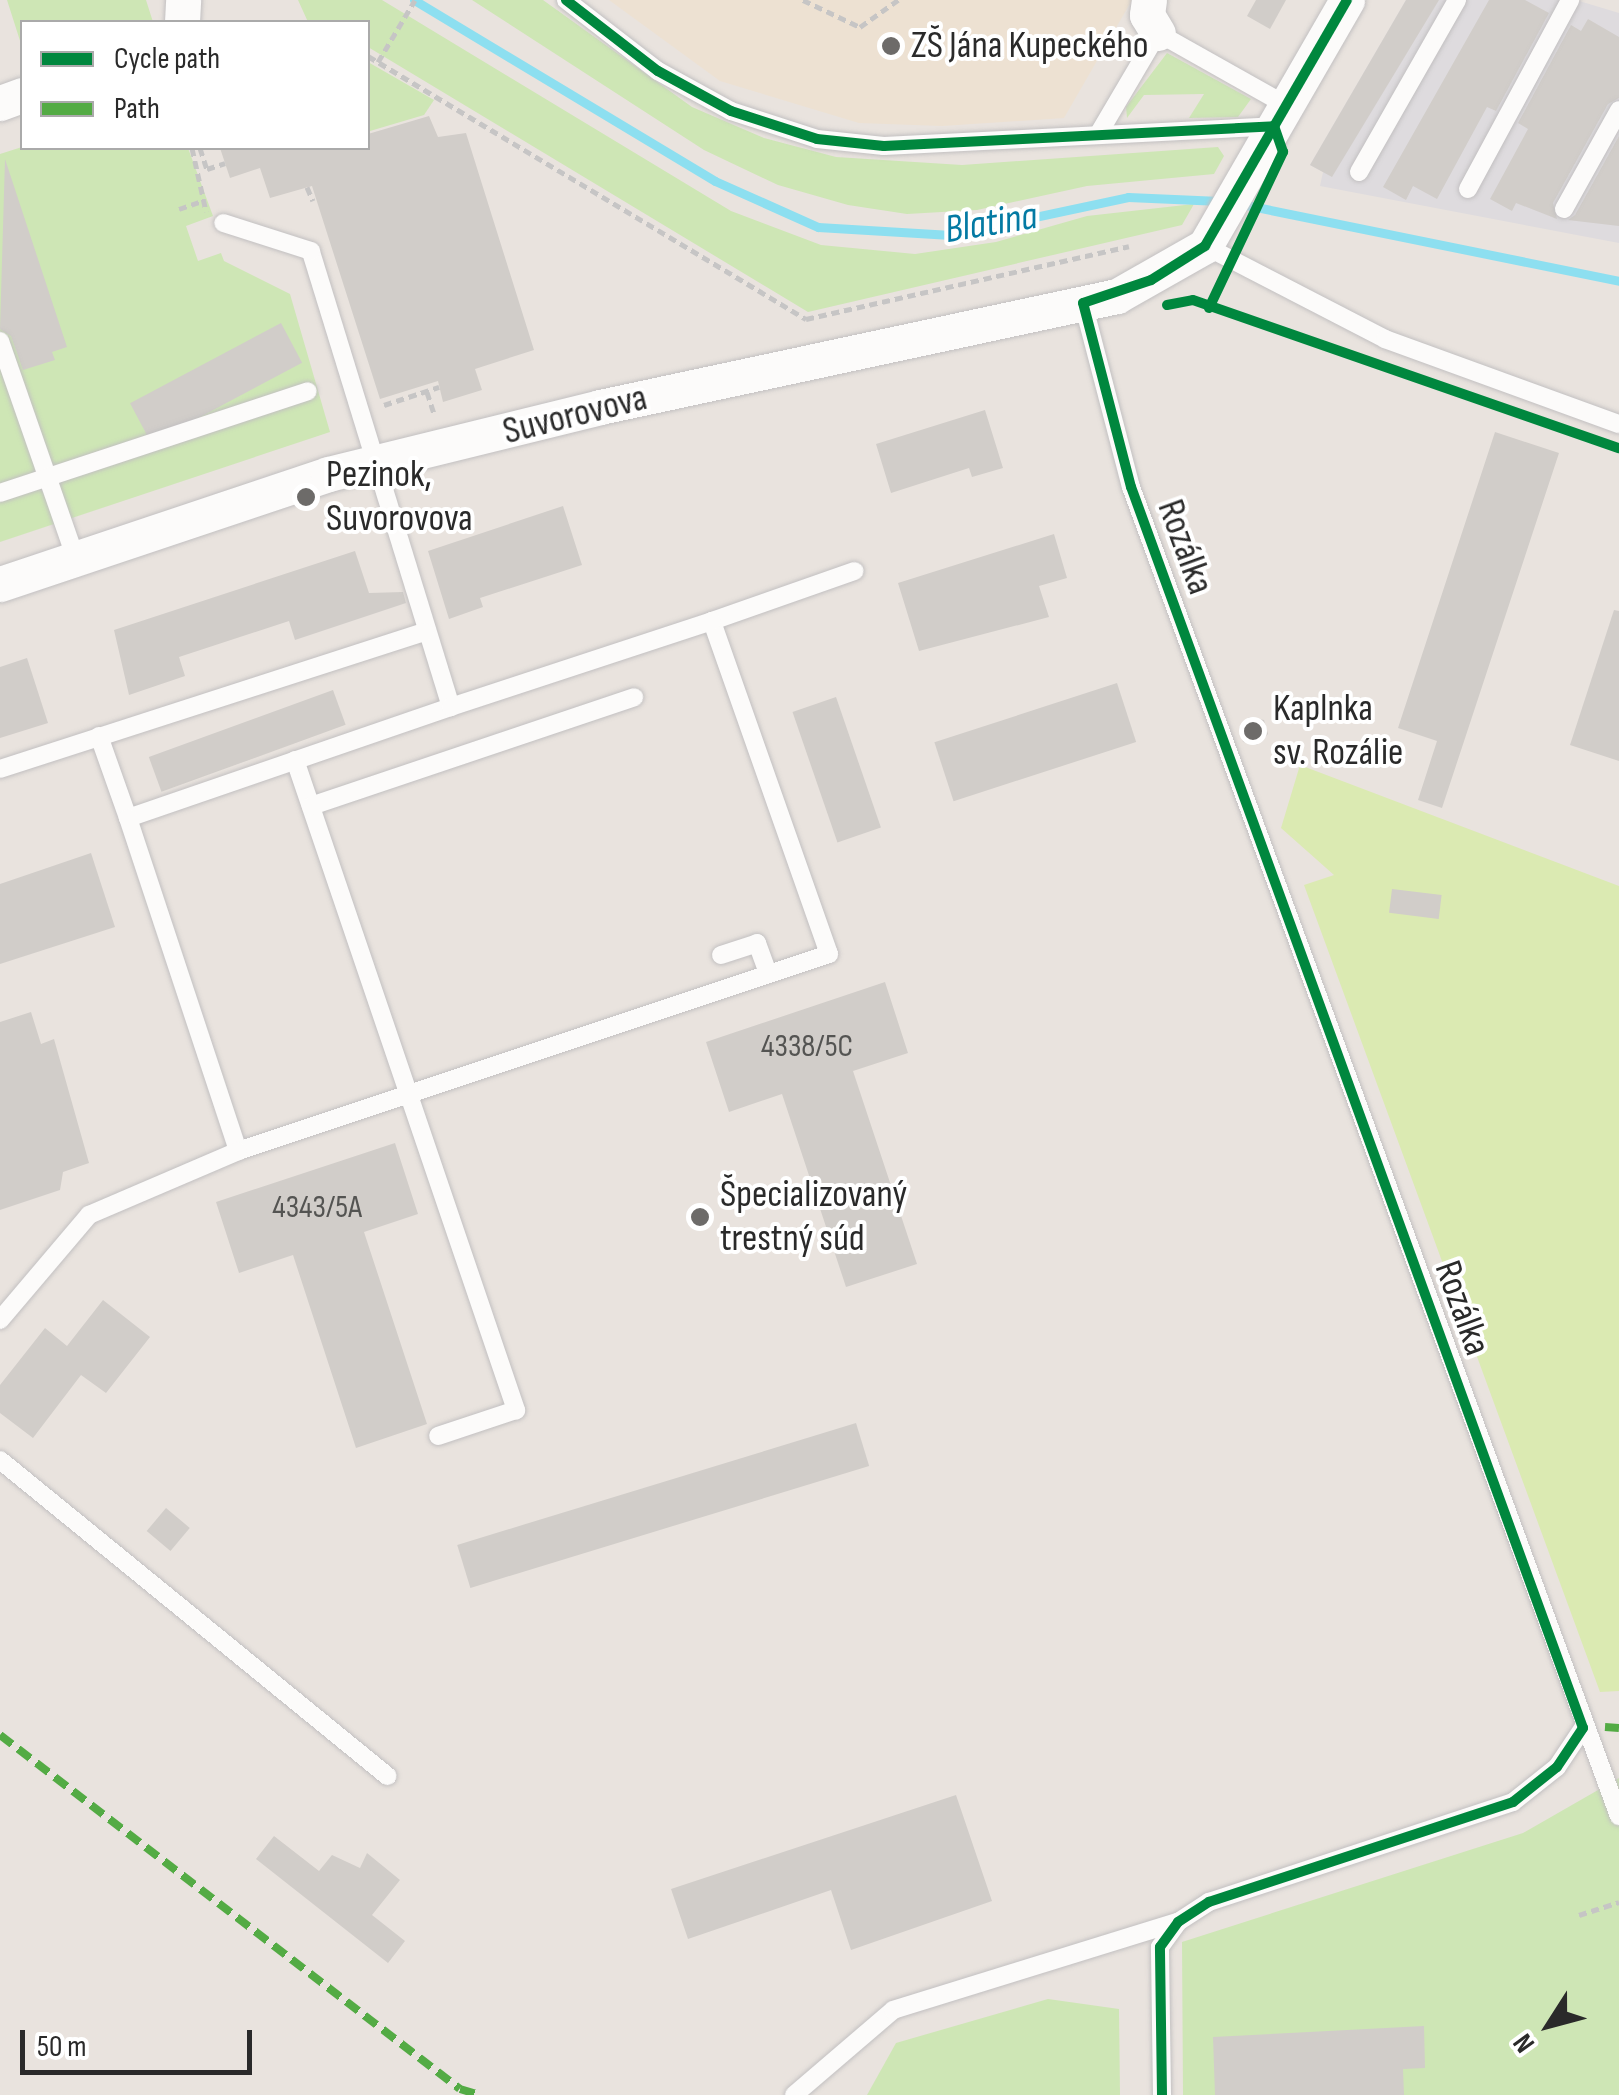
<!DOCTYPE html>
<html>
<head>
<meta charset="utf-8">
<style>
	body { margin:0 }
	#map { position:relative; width:1619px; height:2095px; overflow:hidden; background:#e9e3de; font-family:"Sofia Sans Condensed",sans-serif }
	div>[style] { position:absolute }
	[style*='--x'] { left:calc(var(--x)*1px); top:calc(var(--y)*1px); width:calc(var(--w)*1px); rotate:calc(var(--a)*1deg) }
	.industrial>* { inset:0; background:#dedbde }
	.education>* { inset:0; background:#ede1d2 }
	.green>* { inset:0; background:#cee6b5 }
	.pitch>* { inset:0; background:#dbeab2 }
	.stream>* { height:9px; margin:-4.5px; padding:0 4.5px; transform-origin:4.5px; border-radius:4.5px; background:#8ddff0 }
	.building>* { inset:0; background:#d1cdc9; transform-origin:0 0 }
	.path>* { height:5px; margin-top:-2.5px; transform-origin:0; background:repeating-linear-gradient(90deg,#c6c5c5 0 8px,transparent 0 13px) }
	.roads { filter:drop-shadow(0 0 2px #c2c0c1) drop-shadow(0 0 2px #c2c0c1) }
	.lane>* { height:18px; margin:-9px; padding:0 9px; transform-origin:9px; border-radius:9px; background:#fcfbfa }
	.street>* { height:35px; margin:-17.5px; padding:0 17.5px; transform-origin:17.5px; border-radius:17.5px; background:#fcfbfa }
	.quiet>* { height:8px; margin-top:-4px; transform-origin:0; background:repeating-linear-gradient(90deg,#53ab44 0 15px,transparent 0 23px) }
	.cycleway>* { height:10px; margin:-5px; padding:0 5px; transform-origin:5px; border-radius:5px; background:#00873e }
	.dots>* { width:28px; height:28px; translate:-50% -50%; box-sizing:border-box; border:5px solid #fff; border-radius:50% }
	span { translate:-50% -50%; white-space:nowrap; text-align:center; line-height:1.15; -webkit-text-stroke:8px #fff; paint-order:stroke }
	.number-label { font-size:32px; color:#545452 }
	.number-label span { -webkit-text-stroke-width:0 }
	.poi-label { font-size:38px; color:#2a2a2a }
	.left { translate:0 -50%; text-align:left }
	.street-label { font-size:38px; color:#2a2a2a }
	.water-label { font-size:40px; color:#047aa3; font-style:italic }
	.legend { position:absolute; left:20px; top:20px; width:350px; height:130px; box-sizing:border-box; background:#fff; border:2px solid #aaa; margin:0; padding:12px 18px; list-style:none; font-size:30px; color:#2a2a2a }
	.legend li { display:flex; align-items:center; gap:20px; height:50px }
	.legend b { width:50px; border:2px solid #aaa }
	.north { position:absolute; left:1499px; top:1975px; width:100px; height:100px; -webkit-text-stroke:8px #fff; paint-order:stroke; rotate:234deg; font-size:28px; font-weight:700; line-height:40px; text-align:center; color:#2a2a2a }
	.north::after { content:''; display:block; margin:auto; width:35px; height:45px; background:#2a2a2a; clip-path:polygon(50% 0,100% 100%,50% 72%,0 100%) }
	.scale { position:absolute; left:20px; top:2030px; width:232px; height:45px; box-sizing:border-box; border:5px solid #2a2a2a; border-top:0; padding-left:12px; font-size:30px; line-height:35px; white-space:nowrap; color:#2a2a2a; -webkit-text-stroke:8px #fff; paint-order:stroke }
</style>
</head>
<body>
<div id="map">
	<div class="industrial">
		<div style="clip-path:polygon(1406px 0,1576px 0,1619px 13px,1619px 243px,1320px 186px,1323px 172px,1310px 165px)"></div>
	</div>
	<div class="education">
		<div style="clip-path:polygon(609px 0,1132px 0,1064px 118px,942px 126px,859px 123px,720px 81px)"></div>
	</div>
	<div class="green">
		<div style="clip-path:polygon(7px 0,146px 0,153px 22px,22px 22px,22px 47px)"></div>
		<div style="clip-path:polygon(298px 0,382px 0,731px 211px,821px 245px,915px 254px,996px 242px,1087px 216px,1194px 204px,1182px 225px,808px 312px,368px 47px,368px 22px,308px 22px)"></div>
		<div style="clip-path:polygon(472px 0,543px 0,692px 107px,764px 138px,836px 157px,962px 165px,1218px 147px,1224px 156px,1214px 174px,1087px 186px,977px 210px,907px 214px,848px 205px,778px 185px,704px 150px)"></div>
		<div style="clip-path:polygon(1167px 53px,1251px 99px,1238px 117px,1189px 118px,1204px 94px,1144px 95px,1127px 118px,1126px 107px)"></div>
		<div style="clip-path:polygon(368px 62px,434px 100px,424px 115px,370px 131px)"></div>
		<div style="clip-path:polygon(22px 147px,188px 148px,213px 216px,186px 226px,198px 261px,221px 253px,224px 261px,290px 294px,330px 432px,0 542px,0 154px)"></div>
		<div style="clip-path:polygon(1619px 1778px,1619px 2095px,1183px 2095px,1182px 1942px,1523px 1833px)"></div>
		<div style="clip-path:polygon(1048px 1999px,1119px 2009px,1120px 2095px,867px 2095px,896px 2043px)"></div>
	</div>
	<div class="pitch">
		<div style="clip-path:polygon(1300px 765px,1619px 886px,1619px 1691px,1600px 1692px,1304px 885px,1334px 875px,1281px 828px)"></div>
	</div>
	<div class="stream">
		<div style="--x:414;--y:0;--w:351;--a:31"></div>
		<div style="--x:715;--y:181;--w:113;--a:24.1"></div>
		<div style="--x:818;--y:227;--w:133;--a:3.4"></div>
		<div style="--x:951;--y:235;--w:181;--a:-12.1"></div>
		<div style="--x:1128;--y:197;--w:92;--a:2.5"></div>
		<div style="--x:1241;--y:204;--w:386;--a:11.5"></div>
	</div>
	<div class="building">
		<div style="clip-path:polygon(1256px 0,1286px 0,1270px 29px,1247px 16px)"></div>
		<div style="clip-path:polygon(1406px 0,1439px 0,1332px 177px,1310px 165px)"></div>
		<div style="clip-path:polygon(1489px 0,1525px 0,1549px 13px,1496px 111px,1487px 107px,1437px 199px,1413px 186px,1406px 200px,1383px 187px)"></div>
		<div style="clip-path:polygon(1588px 19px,1619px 37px,1619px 98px,1608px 104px,1553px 203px,1557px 219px,1516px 203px,1512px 211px,1490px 199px,1528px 129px,1518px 123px,1571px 25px,1581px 31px)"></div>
		<div style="clip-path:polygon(429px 116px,438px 137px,466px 133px,534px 350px,475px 369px,482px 390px,443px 402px,438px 381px,380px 399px,312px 186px,270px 198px,260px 168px,230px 178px,220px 148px,368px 148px,368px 134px)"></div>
		<div style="clip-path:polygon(1619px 136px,1619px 226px,1568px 220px,1575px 215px)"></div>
		<div style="clip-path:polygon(5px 159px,67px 347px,52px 352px,55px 360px,23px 370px,11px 336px,0 329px)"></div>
		<div style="left:281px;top:323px;width:45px;height:171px;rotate:62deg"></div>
		<div style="clip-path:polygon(985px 410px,1003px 468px,972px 477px,969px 468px,891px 493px,876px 444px)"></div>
		<div style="clip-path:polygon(1495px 432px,1559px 453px,1442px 808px,1418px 800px,1437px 741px,1398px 728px)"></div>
		<div style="clip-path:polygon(563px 506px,582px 565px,480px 598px,483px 607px,449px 619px,428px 551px)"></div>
		<div style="clip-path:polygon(1054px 534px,1067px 578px,1039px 586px,1049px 617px,919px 651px,898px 583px)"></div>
		<div style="clip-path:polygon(355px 551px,369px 593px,403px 592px,406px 603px,295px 640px,289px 621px,179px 657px,185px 676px,129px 695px,114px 630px)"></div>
		<div style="clip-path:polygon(1614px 610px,1619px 611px,1619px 761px,1570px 745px)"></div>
		<div style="clip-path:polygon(27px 658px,48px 723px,0 738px,0 667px)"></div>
		<div style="left:1117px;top:683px;width:62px;height:192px;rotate:72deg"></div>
		<div style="left:333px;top:690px;width:37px;height:196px;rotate:70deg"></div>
		<div style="left:836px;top:697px;width:138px;height:46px;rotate:71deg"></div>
		<div style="clip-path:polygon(1249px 717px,1264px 720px,1268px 734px,1257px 745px,1243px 742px,1239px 728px)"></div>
		<div style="clip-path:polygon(91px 853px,115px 927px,0 964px,0 884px)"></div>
		<div style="left:1392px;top:889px;width:50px;height:24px;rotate:7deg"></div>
		<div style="clip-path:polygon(885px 982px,908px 1053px,853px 1071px,917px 1264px,846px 1287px,782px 1094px,729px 1112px,706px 1042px)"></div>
		<div style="clip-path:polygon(31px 1012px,41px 1044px,54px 1039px,89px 1163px,63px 1172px,60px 1190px,0 1210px,0 1022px)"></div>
		<div style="clip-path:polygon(395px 1143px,418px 1214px,364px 1232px,427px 1424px,356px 1448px,293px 1255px,239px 1273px,216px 1202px)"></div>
		<div style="clip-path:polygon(103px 1300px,150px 1337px,106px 1393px,81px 1375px,33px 1438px,0 1413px,0 1385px,45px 1328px,67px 1346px)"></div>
		<div style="left:856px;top:1423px;width:45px;height:417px;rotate:73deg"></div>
		<div style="left:166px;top:1508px;width:31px;height:30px;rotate:40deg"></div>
		<div style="clip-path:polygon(956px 1795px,992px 1901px,851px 1950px,831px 1890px,688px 1939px,671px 1889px)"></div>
		<div style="clip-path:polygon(274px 1836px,319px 1871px,332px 1855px,360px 1868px,367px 1853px,400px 1880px,372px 1915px,405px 1941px,388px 1963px,256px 1859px)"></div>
		<div style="clip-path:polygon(1424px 2026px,1425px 2068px,1403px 2069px,1404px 2095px,1215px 2095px,1213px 2037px)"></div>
	</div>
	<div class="path">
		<div style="--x:803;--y:0;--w:63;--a:25.3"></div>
		<div style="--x:860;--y:27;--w:47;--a:-35.4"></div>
		<div style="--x:368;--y:56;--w:511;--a:30.98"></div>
		<div style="--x:806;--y:319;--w:331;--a:-12.7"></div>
		<div style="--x:378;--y:62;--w:72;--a:-59.2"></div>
		<div style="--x:192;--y:148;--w:65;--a:77.5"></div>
		<div style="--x:200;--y:148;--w:22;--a:72"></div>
		<div style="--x:207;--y:169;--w:19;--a:-18"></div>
		<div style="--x:307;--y:187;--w:15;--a:67"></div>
		<div style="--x:179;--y:209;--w:24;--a:-19"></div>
		<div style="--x:427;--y:392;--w:22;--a:72"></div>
		<div style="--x:384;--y:405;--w:58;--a:-18.1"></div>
		<div style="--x:1579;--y:1915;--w:42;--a:-18"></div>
	</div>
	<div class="roads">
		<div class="lane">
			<div style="--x:566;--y:0;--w:116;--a:37.7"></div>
			<div style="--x:658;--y:71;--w:83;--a:28.7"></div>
			<div style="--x:731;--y:111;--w:90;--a:18"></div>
			<div style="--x:817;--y:139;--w:67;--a:6"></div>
			<div style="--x:884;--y:146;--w:390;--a:-2.9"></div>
			<div style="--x:1099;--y:133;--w:116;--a:-59.5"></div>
			<div style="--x:1158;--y:33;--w:147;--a:29.4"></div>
			<div style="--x:1359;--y:172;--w:198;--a:-60.3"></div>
			<div style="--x:1468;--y:189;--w:215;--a:-61.6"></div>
			<div style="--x:1564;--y:209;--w:113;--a:-60.9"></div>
			<div style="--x:1205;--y:246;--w:203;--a:27.3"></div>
			<div style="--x:1385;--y:339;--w:249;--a:20"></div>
			<div style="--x:1083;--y:303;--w:190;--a:75.4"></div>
			<div style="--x:1131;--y:487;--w:1416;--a:69.84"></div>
			<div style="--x:0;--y:341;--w:231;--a:70.8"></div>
			<div style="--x:0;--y:493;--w:324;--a:-18.3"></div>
			<div style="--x:712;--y:621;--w:151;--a:-19.3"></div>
			<div style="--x:99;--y:736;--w:87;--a:70.5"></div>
			<div style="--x:128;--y:818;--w:342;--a:-19"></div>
			<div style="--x:451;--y:707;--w:477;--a:-107.1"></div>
			<div style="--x:311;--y:251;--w:92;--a:-162.3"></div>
			<div style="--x:295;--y:760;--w:687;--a:71.22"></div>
			<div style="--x:516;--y:1410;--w:82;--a:161.6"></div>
			<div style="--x:0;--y:769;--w:446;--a:-17.9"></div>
			<div style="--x:311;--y:806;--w:341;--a:-18.6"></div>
			<div style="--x:128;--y:818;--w:351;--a:71.7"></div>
			<div style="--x:238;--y:1151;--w:623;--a:-18.43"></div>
			<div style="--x:829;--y:954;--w:353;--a:-109.4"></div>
			<div style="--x:712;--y:621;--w:275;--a:161.8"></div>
			<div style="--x:721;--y:955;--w:38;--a:-18"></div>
			<div style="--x:757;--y:943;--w:33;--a:70"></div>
			<div style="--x:0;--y:1320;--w:138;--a:-49.7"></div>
			<div style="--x:89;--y:1215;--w:162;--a:-23.2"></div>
			<div style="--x:0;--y:1460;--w:500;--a:39.2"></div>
			<div style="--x:794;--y:2095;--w:130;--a:-40.6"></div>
			<div style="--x:893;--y:2010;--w:298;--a:-17.2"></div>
			<div style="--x:1162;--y:2095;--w:148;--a:-90.8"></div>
			<div style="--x:1160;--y:1947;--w:31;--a:-54"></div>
			<div style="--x:1178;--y:1922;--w:37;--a:-33"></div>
			<div style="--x:1209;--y:1902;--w:320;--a:-18.2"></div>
			<div style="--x:1513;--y:1802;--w:56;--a:-38.5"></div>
			<div style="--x:1557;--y:1767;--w:47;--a:-56.3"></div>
		</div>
		<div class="street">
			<div style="--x:1149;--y:0;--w:15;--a:98"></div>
			<div style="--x:1147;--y:15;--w:21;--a:59"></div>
			<div style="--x:182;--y:22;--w:22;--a:-87"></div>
			<div style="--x:0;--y:103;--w:23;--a:-20"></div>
			<div style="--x:0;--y:584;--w:346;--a:-18.5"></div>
			<div style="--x:328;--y:474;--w:280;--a:-13.8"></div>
			<div style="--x:600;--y:407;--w:529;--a:-12.12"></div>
			<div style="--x:1117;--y:296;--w:101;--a:-29.6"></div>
			<div style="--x:1205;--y:246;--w:284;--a:-60"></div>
		</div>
	</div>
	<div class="quiet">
		<div style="--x:1605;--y:1727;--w:14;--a:4"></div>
		<div style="--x:0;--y:1735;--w:580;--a:37.58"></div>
		<div style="--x:460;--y:2089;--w:21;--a:17"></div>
	</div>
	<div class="cycleway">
		<div style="--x:566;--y:0;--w:116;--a:37.7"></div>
		<div style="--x:658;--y:71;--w:83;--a:28.7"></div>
		<div style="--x:731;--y:111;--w:90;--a:18"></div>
		<div style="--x:817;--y:139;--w:67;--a:6"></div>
		<div style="--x:884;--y:146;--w:391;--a:-2.9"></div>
		<div style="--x:1167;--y:305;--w:26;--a:-11"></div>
		<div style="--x:1193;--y:300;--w:451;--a:19.2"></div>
		<div style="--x:1209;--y:308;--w:173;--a:-64.6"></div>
		<div style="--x:1283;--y:152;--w:28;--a:-109"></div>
		<div style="--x:1162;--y:2095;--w:148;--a:-90.8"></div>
		<div style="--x:1160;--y:1947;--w:31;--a:-54"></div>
		<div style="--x:1178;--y:1922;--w:37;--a:-33"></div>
		<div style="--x:1209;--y:1902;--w:320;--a:-18.2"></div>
		<div style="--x:1513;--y:1802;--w:56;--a:-38.5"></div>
		<div style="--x:1557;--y:1767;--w:47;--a:-56.3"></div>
		<div style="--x:1583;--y:1728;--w:1321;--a:-110.01"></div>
		<div style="--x:1131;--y:487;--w:190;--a:-104.6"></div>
		<div style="--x:1083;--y:303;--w:72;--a:-18.7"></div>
		<div style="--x:1151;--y:280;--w:64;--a:-32.2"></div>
		<div style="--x:1205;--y:246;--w:284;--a:-60"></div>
	</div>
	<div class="dots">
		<div style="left:891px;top:46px;background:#6d6b69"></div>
		<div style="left:306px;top:497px;background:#6d6b69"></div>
		<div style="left:1253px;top:731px;background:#6d6b69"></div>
		<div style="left:700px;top:1217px;background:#6d6b69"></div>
	</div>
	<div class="number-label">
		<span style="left:807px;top:1047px">4338/5C</span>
		<span style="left:317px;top:1208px">4343/5A</span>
	</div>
	<div class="poi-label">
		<span class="left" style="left:911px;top:46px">ZŠ Jána Kupeckého</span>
		<span class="left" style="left:326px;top:497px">Pezinok,<br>Suvorovova</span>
		<span class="left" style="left:1273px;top:731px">Kaplnka<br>sv. Rozálie</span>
		<span class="left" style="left:720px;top:1217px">Špecializovaný<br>trestný súd</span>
	</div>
	<div class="street-label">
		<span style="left:575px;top:415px;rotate:-14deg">Suvorovova</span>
		<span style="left:1185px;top:547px;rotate:70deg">Rozálka</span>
		<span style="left:1462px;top:1308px;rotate:70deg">Rozálka</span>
	</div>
	<div class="water-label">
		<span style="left:991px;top:223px;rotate:-9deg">Blatina</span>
	</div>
	<ul class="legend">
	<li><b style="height:12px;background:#00873e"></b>Cycle path</li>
	<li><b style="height:12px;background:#53ab44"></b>Path</li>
	</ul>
	<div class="north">N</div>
	<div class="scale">50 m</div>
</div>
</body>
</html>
